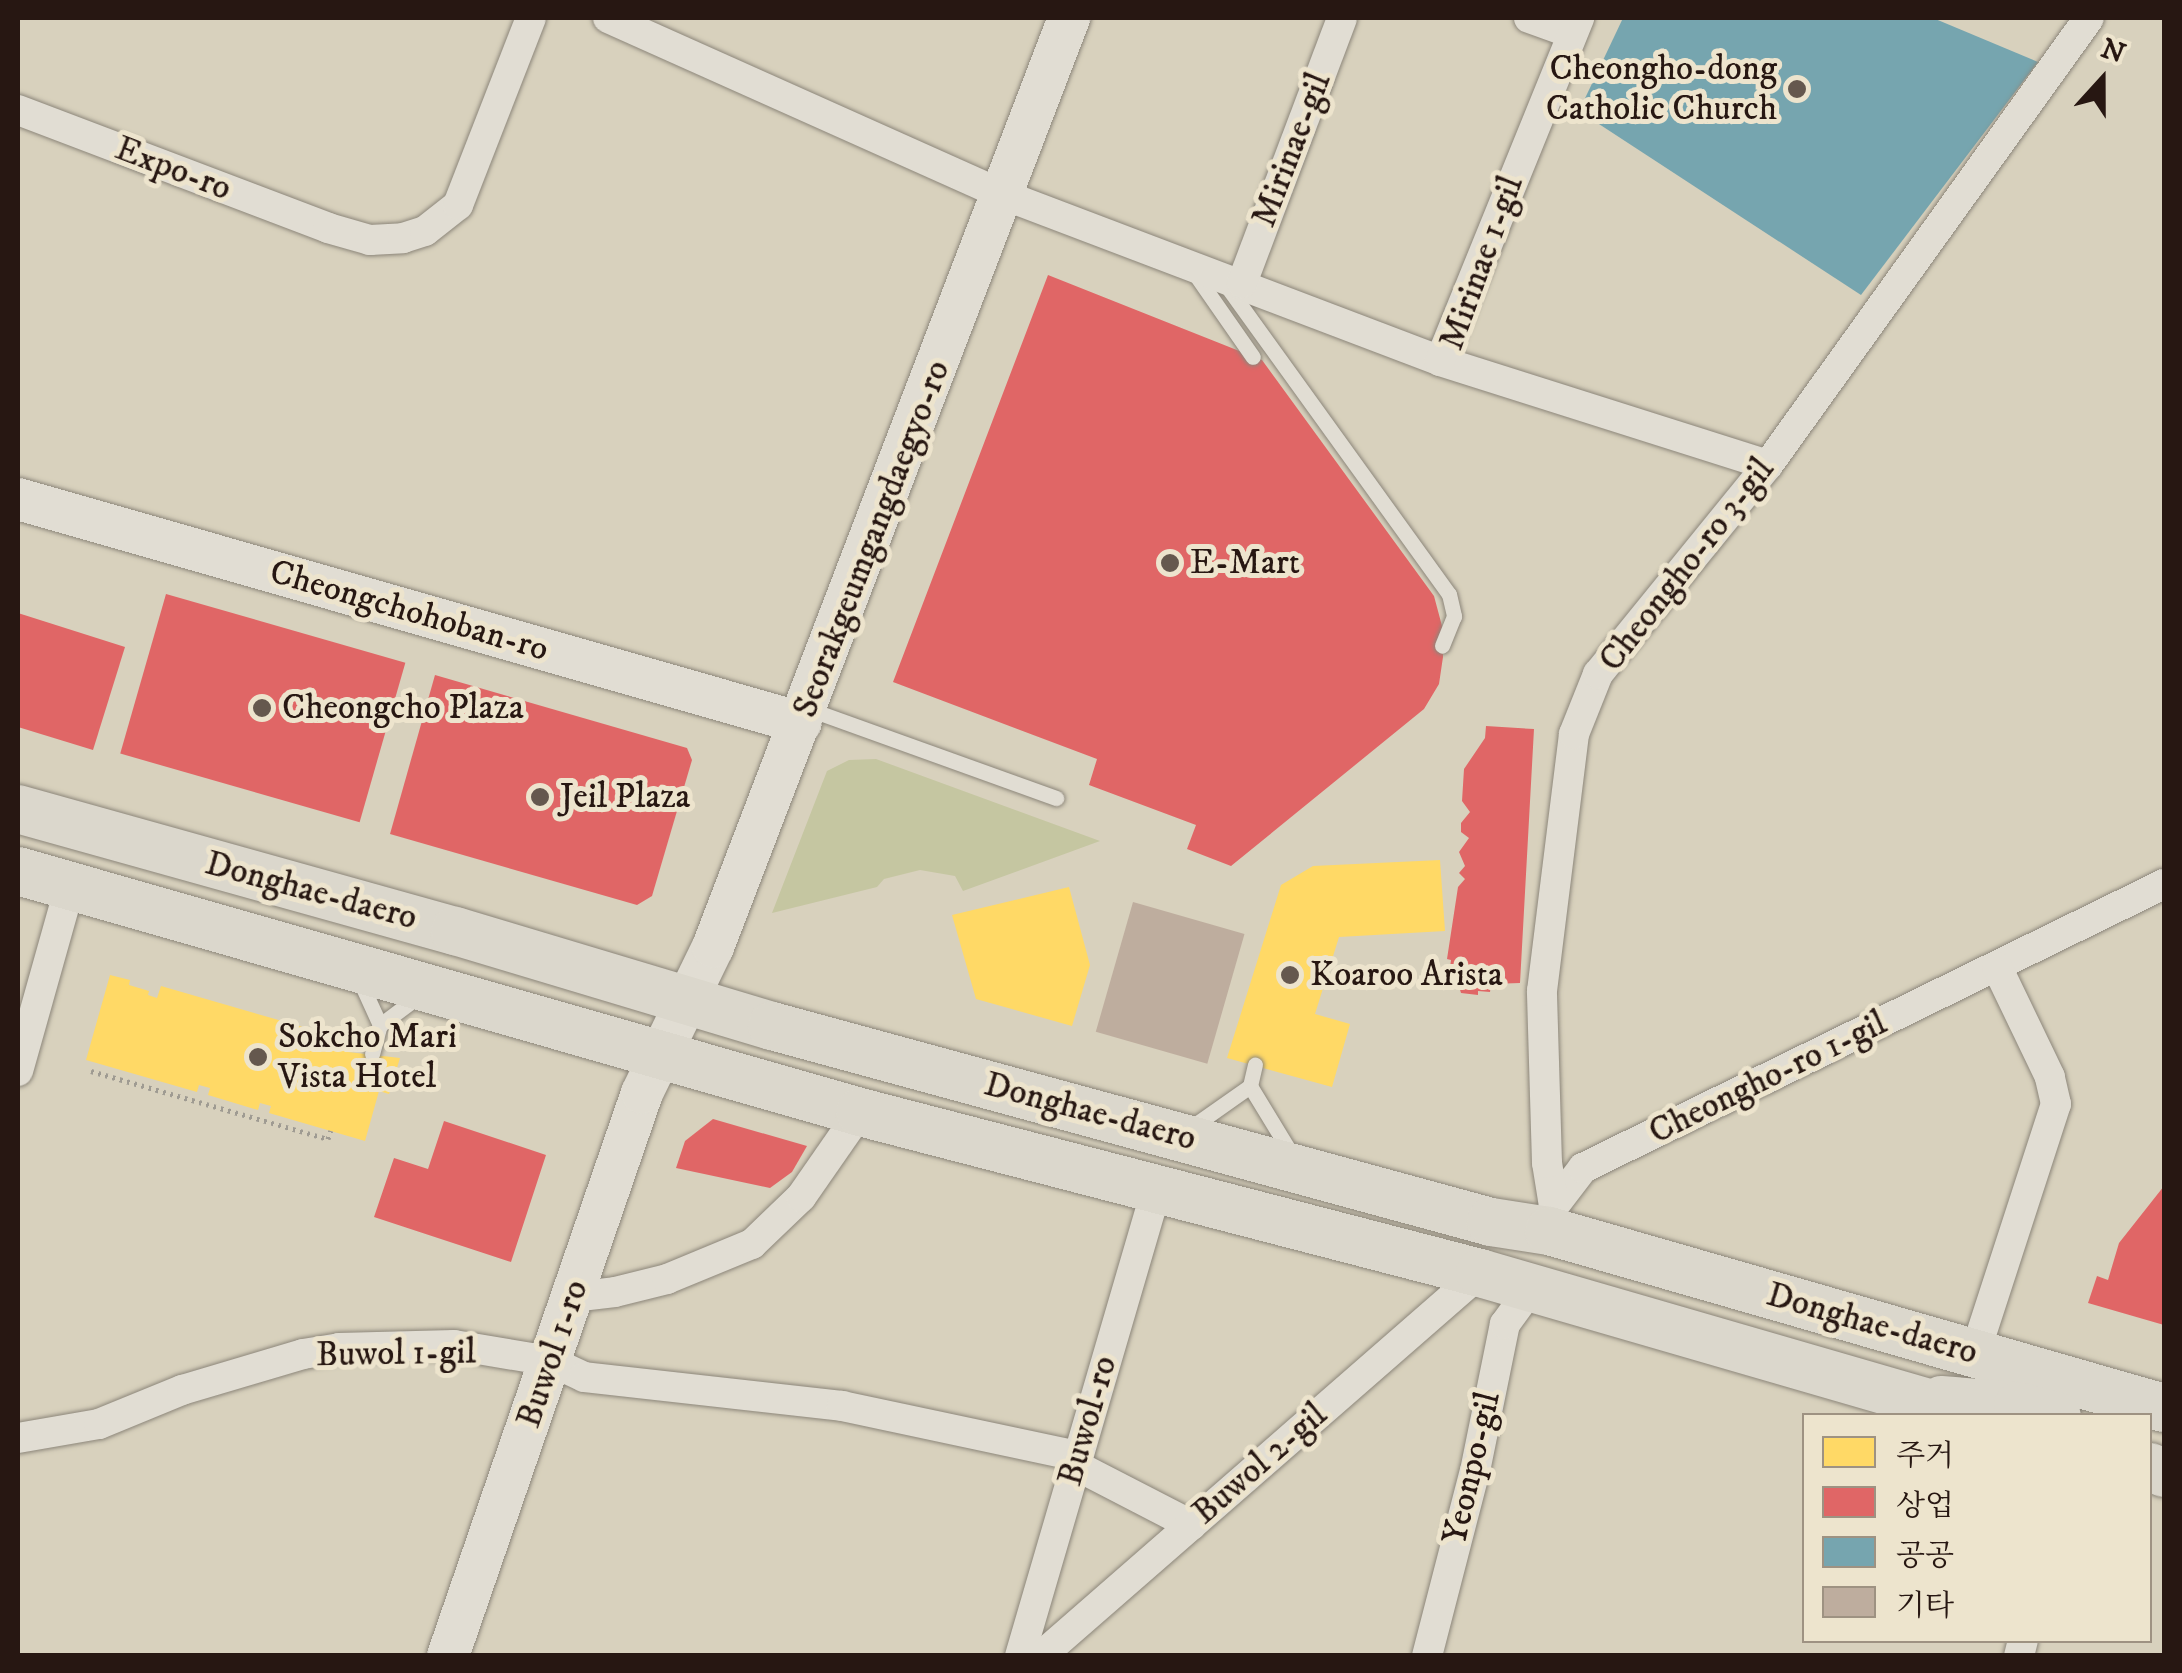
<!DOCTYPE html>
<html>
<head>
<meta charset="utf-8">
<style>
	body { margin:0 }
	#map { position:relative; width:2182px; height:1673px; overflow:hidden; background:#d8d1bd; font-family:"IM FELL DW Pica","Noto Serif KR",serif }
	div>[style] { position:absolute }
	[style*='--x'] { left:calc(var(--x)*1px); top:calc(var(--y)*1px); width:calc(var(--w)*1px); rotate:calc(var(--a)*1deg) }
	.green>* { inset:0; background:#c5c6a1 }
	.homes>* { inset:0; background:#ffd966 }
	.shops>* { inset:0; background:#e06666; transform-origin:0 0 }
	.public>* { inset:0; background:#76a5af }
	.building>* { inset:0; background:#bead9e; transform-origin:0 0 }
	.path>* { height:5px; margin-top:-2.5px; transform-origin:0; background:repeating-linear-gradient(90deg,#9f9b92 0 2.5px,transparent 0 7.5px) }
	.roads { filter:drop-shadow(0 0 2px #8c867a) drop-shadow(0 0 2px #8c867a) }
	.lane>* { height:15px; margin:-7.5px; padding:0 7.5px; transform-origin:7.5px; border-radius:7.5px; background:#e1ddd3 }
	.street>* { height:30px; margin:-15px; padding:0 15px; transform-origin:15px; border-radius:15px; background:#e1ddd3 }
	.secondary>* { height:42px; margin:-21px; padding:0 21px; transform-origin:21px; border-radius:21px; background:#e1ddd3 }
	.primary>* { height:48px; margin:-24px; padding:0 24px; transform-origin:24px; border-radius:24px; background:#dbd7cc }
	.dots>* { width:28px; height:28px; translate:-50% -50%; box-sizing:border-box; border:5px solid #ede4cd; border-radius:50% }
	span { translate:-50% -50%; white-space:nowrap; text-align:center; line-height:1.15; -webkit-text-stroke:10px #ede4cd; paint-order:stroke }
	.poi-label { font-size:35px; color:#271712 }
	.right { translate:-100% -50%; text-align:right }
	.left { translate:0 -50%; text-align:left }
	.street-label { font-size:35px; color:#271712 }
	.frame { position:absolute; inset:0; border:20px solid #271712; pointer-events:none }
	.legend { position:absolute; left:1802px; top:1413px; width:350px; height:230px; box-sizing:border-box; background:#ede4cd; border:2px solid #9e9282; margin:0; padding:12px 18px; list-style:none; font-size:30px; color:#271712 }
	.legend li { display:flex; align-items:center; gap:20px; height:50px }
	.legend b { width:50px; border:2px solid #9e9282 }
	.north { position:absolute; left:2052px; top:30px; width:100px; height:100px; -webkit-text-stroke:8px #ede4cd; paint-order:stroke; rotate:21deg; font-size:28px; font-weight:700; line-height:40px; text-align:center; color:#271712 }
	.north::after { content:''; display:block; margin:auto; width:35px; height:45px; background:#271712; clip-path:polygon(50% 0,100% 100%,50% 72%,0 100%) }
</style>
</head>
<body>
<div id="map">
	<div class="green">
		<div style="clip-path:polygon(876px 759px,1100px 841px,963px 891px,955px 876px,920px 870px,884px 879px,877px 887px,772px 913px,827px 771px,849px 760px)"></div>
	</div>
	<div class="homes">
		<div style="clip-path:polygon(1440px 860px,1445px 931px,1339px 937px,1315px 1014px,1350px 1024px,1332px 1087px,1227px 1058px,1281px 885px,1313px 866px)"></div>
		<div style="clip-path:polygon(1069px 887px,1090px 965px,1072px 1026px,976px 999px,952px 915px)"></div>
		<div style="clip-path:polygon(110px 975px,130px 980px,129px 985px,149px 991px,148px 995px,157px 998px,161px 986px,351px 1041px,348px 1052px,400px 1058px,389px 1094px,379px 1091px,365px 1141px,269px 1113px,271px 1106px,260px 1103px,258px 1110px,208px 1095px,210px 1088px,199px 1085px,197px 1092px,86px 1060px)"></div>
	</div>
	<div class="shops">
		<div style="clip-path:polygon(1048px 275px,1262px 360px,1434px 596px,1442px 626px,1443px 657px,1439px 684px,1424px 709px,1231px 866px,1187px 849px,1196px 825px,1089px 785px,1097px 759px,893px 682px)"></div>
		<div style="left:166px;top:594px;width:249px;height:166px;rotate:16deg"></div>
		<div style="clip-path:polygon(18px 613px,125px 647px,93px 750px,18px 727px)"></div>
		<div style="clip-path:polygon(435px 675px,687px 748px,692px 760px,652px 896px,637px 905px,390px 834px)"></div>
		<div style="clip-path:polygon(1486px 726px,1534px 729px,1520px 983px,1491px 984px,1490px 992px,1478px 991px,1478px 995px,1461px 993px,1458px 983px,1448px 982px,1451px 960px,1447px 959px,1458px 887px,1465px 879px,1459px 873px,1465px 866px,1459px 852px,1469px 838px,1461px 832px,1461px 823px,1470px 812px,1462px 801px,1464px 769px,1485px 738px)"></div>
		<div style="clip-path:polygon(713px 1119px,807px 1146px,792px 1172px,770px 1188px,676px 1168px,685px 1141px)"></div>
		<div style="clip-path:polygon(444px 1121px,546px 1155px,511px 1262px,374px 1217px,394px 1158px,428px 1169px)"></div>
		<div style="clip-path:polygon(2164px 1186px,2164px 1325px,2088px 1303px,2097px 1276px,2108px 1280px,2119px 1243px)"></div>
	</div>
	<div class="public">
		<div style="clip-path:polygon(1623px 18px,1933px 18px,2038px 62px,1861px 295px,1579px 111px)"></div>
	</div>
	<div class="building">
		<div style="left:1133px;top:902px;width:116px;height:135px;rotate:16deg"></div>
	</div>
	<div class="path">
		<div style="--x:91;--y:1071;--w:247;--a:16"></div>
		<div style="--x:328;--y:1139;--w:9;--a:-72"></div>
	</div>
	<div class="roads">
		<div class="lane">
			<div style="--x:1195;--y:274;--w:101;--a:55.1"></div>
			<div style="--x:1226;--y:285;--w:381;--a:54.2"></div>
			<div style="--x:1449;--y:594;--w:23;--a:77"></div>
			<div style="--x:1454;--y:616;--w:32;--a:112"></div>
			<div style="--x:806;--y:708;--w:266;--a:19.8"></div>
			<div style="--x:359;--y:979;--w:51;--a:65.5"></div>
			<div style="--x:372;--y:1054;--w:30;--a:-75"></div>
			<div style="--x:380;--y:1025;--w:45;--a:-36.9"></div>
			<div style="--x:1250;--y:1086;--w:81;--a:58.7"></div>
			<div style="--x:1189;--y:1129;--w:75;--a:-35.2"></div>
			<div style="--x:1250;--y:1086;--w:22;--a:-77"></div>
		</div>
		<div class="street">
			<div style="--x:608;--y:18;--w:434;--a:24.1"></div>
			<div style="--x:1004;--y:195;--w:467;--a:20.8"></div>
			<div style="--x:1440;--y:361;--w:344;--a:17.6"></div>
			<div style="--x:1529;--y:18;--w:45;--a:19.7"></div>
			<div style="--x:18;--y:110;--w:332;--a:20.8"></div>
			<div style="--x:328;--y:228;--w:44;--a:15.9"></div>
			<div style="--x:370;--y:240;--w:33;--a:-3"></div>
			<div style="--x:403;--y:238;--w:23;--a:-18"></div>
			<div style="--x:425;--y:231;--w:42;--a:-38.2"></div>
			<div style="--x:458;--y:205;--w:201;--a:-68.7"></div>
			<div style="--x:1242;--y:283;--w:283;--a:-69.3"></div>
			<div style="--x:1440;--y:361;--w:370;--a:-67.9"></div>
			<div style="--x:18;--y:1071;--w:192;--a:-74.3"></div>
			<div style="--x:1554;--y:1206;--w:48;--a:-52.7"></div>
			<div style="--x:1583;--y:1168;--w:647;--a:-26.05"></div>
			<div style="--x:1549;--y:1231;--w:25;--a:-79"></div>
			<div style="--x:1554;--y:1206;--w:44;--a:-99.2"></div>
			<div style="--x:1547;--y:1163;--w:172;--a:-91.7"></div>
			<div style="--x:1542;--y:991;--w:259;--a:-82.9"></div>
			<div style="--x:1574;--y:734;--w:65;--a:-68.2"></div>
			<div style="--x:1598;--y:674;--w:269;--a:-50.9"></div>
			<div style="--x:1768;--y:465;--w:550;--a:-54.32"></div>
			<div style="--x:572;--y:1297;--w:43;--a:-6.6"></div>
			<div style="--x:615;--y:1292;--w:54;--a:-14"></div>
			<div style="--x:667;--y:1279;--w:92;--a:-22.4"></div>
			<div style="--x:752;--y:1244;--w:68;--a:-43.8"></div>
			<div style="--x:801;--y:1197;--w:103;--a:-55.2"></div>
			<div style="--x:1975;--y:1353;--w:262;--a:-72"></div>
			<div style="--x:2056;--y:1104;--w:28;--a:-103"></div>
			<div style="--x:2050;--y:1077;--w:122;--a:-115.7"></div>
			<div style="--x:18;--y:1438;--w:82;--a:-9.8"></div>
			<div style="--x:99;--y:1424;--w:90;--a:-22.3"></div>
			<div style="--x:182;--y:1390;--w:126;--a:-16.6"></div>
			<div style="--x:303;--y:1354;--w:36;--a:-9"></div>
			<div style="--x:339;--y:1348;--w:115;--a:-1.5"></div>
			<div style="--x:454;--y:1345;--w:97;--a:9.5"></div>
			<div style="--x:550;--y:1361;--w:38;--a:25"></div>
			<div style="--x:584;--y:1377;--w:260;--a:6.4"></div>
			<div style="--x:842;--y:1406;--w:240;--a:12"></div>
			<div style="--x:1075;--y:1465;--w:131;--a:27.3"></div>
			<div style="--x:1020;--y:1656;--w:490;--a:-73.7"></div>
			<div style="--x:1041;--y:1656;--w:583;--a:-41.1"></div>
			<div style="--x:1427;--y:1656;--w:191;--a:-75.5"></div>
			<div style="--x:1475;--y:1471;--w:150;--a:-78.5"></div>
			<div style="--x:1505;--y:1324;--w:46;--a:-53.9"></div>
			<div style="--x:2019;--y:1656;--w:16;--a:-76"></div>
		</div>
		<div class="secondary">
			<div style="--x:18;--y:499;--w:814;--a:15.96"></div>
			<div style="--x:448;--y:1656;--w:595;--a:-70.99"></div>
			<div style="--x:642;--y:1093;--w:162;--a:-64.1"></div>
			<div style="--x:713;--y:947;--w:995;--a:-69.03"></div>
		</div>
		<div class="primary">
			<div style="--x:18;--y:809;--w:454;--a:15.6"></div>
			<div style="--x:455;--y:931;--w:331;--a:16.7"></div>
			<div style="--x:772;--y:1026;--w:745;--a:15.25"></div>
			<div style="--x:1491;--y:1222;--w:59;--a:8.8"></div>
			<div style="--x:1549;--y:1231;--w:640;--a:16.06"></div>
			<div style="--x:18;--y:871;--w:876;--a:15.97"></div>
			<div style="--x:860;--y:1112;--w:641;--a:14.56"></div>
			<div style="--x:1480;--y:1273;--w:513;--a:16.18"></div>
			<div style="--x:1941;--y:1400;--w:77;--a:4.5"></div>
			<div style="--x:2018;--y:1406;--w:40;--a:14.4"></div>
			<div style="--x:2150;--y:1467;--w:15;--a:23"></div>
		</div>
	</div>
	<div class="dots">
		<div style="left:1797px;top:89px;background:#65584e"></div>
		<div style="left:1170px;top:563px;background:#65584e"></div>
		<div style="left:262px;top:708px;background:#65584e"></div>
		<div style="left:540px;top:797px;background:#65584e"></div>
		<div style="left:1290px;top:975px;background:#65584e"></div>
		<div style="left:258px;top:1057px;background:#65584e"></div>
	</div>
	<div class="poi-label">
		<span class="right" style="left:1777px;top:89px">Cheongho-dong<br>Catholic Church</span>
		<span class="left" style="left:1190px;top:563px">E-Mart</span>
		<span class="left" style="left:282px;top:708px">Cheongcho Plaza</span>
		<span class="left" style="left:560px;top:797px">Jeil Plaza</span>
		<span class="left" style="left:1310px;top:975px">Koaroo Arista</span>
		<span class="left" style="left:278px;top:1057px">Sokcho Mari<br>Vista Hotel</span>
	</div>
	<div class="street-label">
		<span style="left:1292px;top:150px;rotate:-69deg">Mirinae-gil</span>
		<span style="left:173px;top:169px;rotate:21deg">Expo-ro</span>
		<span style="left:1482px;top:263px;rotate:-70deg">Mirinae 1-gil</span>
		<span style="left:872px;top:539px;rotate:-69deg">Seorakgeumgangdaegyo-ro</span>
		<span style="left:1687px;top:565px;rotate:-52deg">Cheongho-ro 3-gil</span>
		<span style="left:409px;top:611px;rotate:16deg">Cheongchohoban-ro</span>
		<span style="left:311px;top:891px;rotate:15deg">Donghae-daero</span>
		<span style="left:1768px;top:1078px;rotate:-26deg">Cheongho-ro 1-gil</span>
		<span style="left:1090px;top:1112px;rotate:15deg">Donghae-daero</span>
		<span style="left:1872px;top:1324px;rotate:16deg">Donghae-daero</span>
		<span style="left:396px;top:1354px;rotate:-1deg">Buwol 1-gil</span>
		<span style="left:553px;top:1354px;rotate:-71deg">Buwol 1-ro</span>
		<span style="left:1088px;top:1421px;rotate:-74deg">Buwol-ro</span>
		<span style="left:1260px;top:1464px;rotate:-41deg">Buwol 2-gil</span>
		<span style="left:1472px;top:1468px;rotate:-77deg">Yeonpo-gil</span>
	</div>
	<div class="frame"></div>
	<ul class="legend">
	<li><b style="height:28px;background:#ffd966"></b>주거</li>
	<li><b style="height:28px;background:#e06666"></b>상업</li>
	<li><b style="height:28px;background:#76a5af"></b>공공</li>
	<li><b style="height:28px;background:#bead9e"></b>기타</li>
	</ul>
	<div class="north">N</div>
</div>
</body>
</html>
